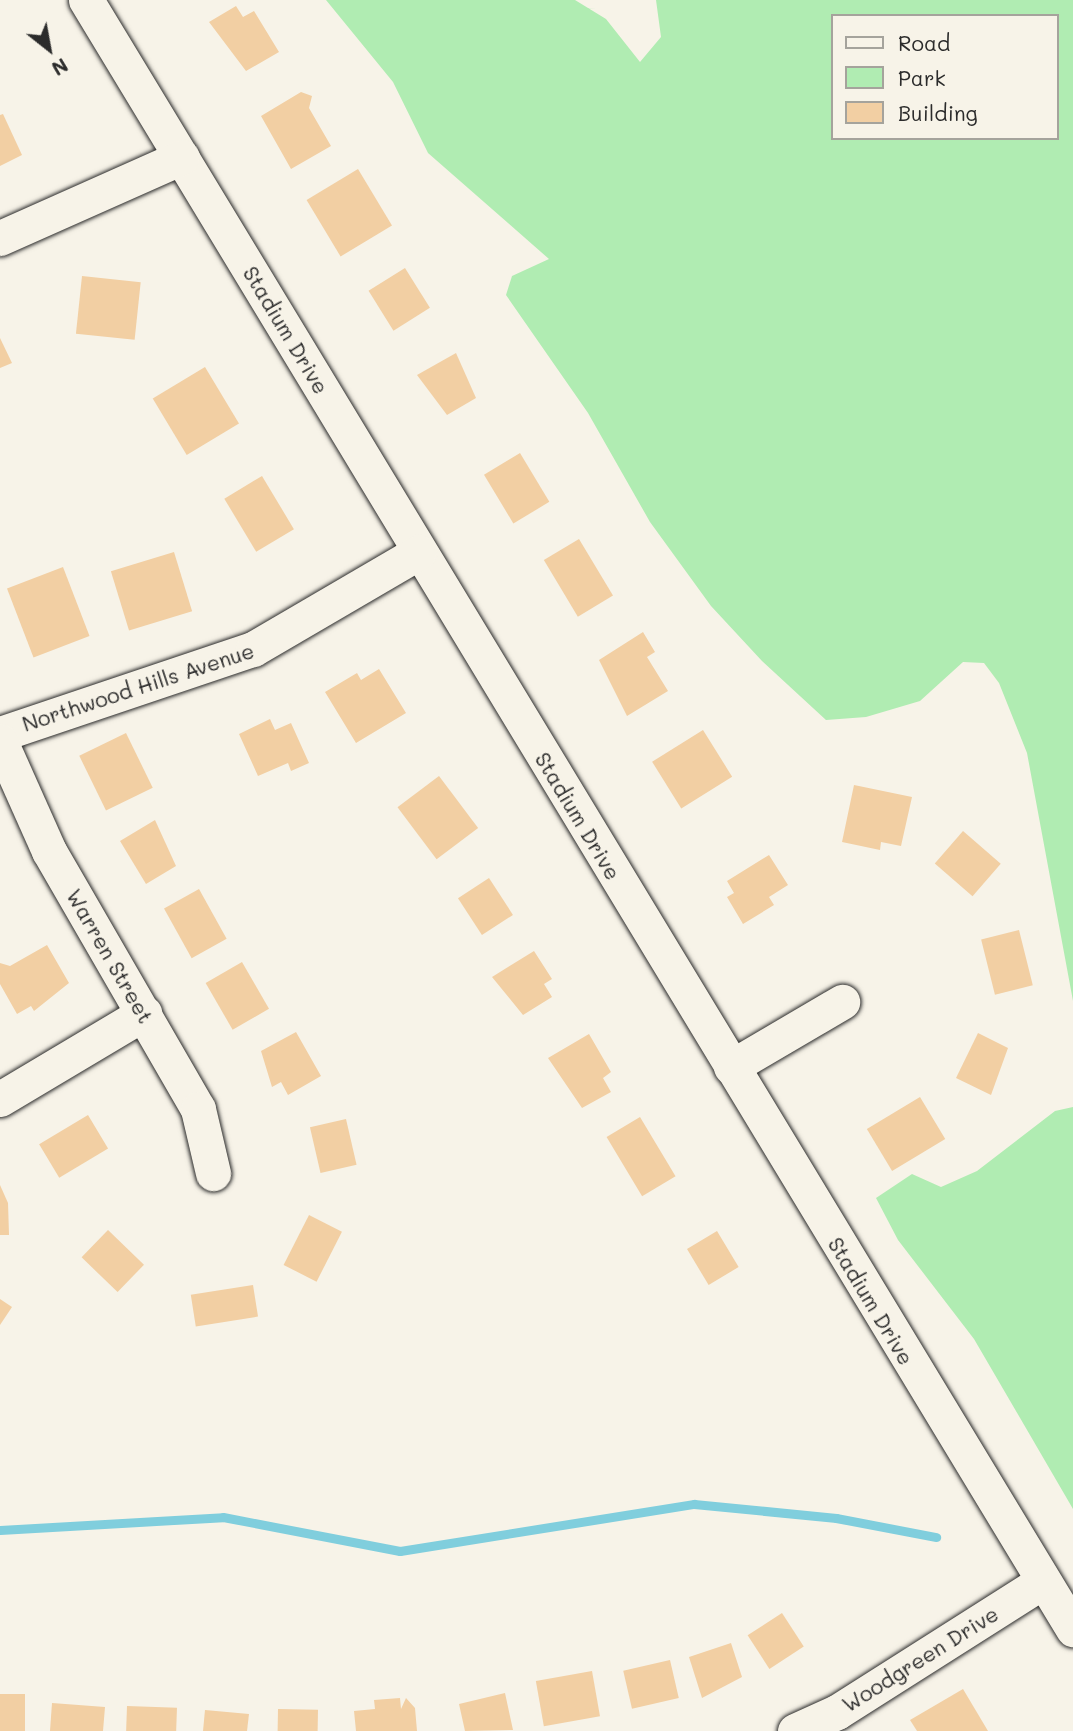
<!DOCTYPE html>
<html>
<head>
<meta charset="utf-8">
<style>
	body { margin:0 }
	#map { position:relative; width:1073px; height:1731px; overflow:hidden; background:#f7f3e8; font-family:Mali,sans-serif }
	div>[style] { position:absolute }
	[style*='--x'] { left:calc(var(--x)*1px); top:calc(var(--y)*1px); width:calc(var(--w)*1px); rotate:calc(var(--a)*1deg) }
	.green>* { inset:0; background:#b0ecb2 }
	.stream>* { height:9px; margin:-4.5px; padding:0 4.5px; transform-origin:4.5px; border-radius:4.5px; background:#80cedd }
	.building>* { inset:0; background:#f2cfa3; transform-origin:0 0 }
	.roads { filter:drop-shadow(0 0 2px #2b2b2b) drop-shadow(0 0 2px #2b2b2b) }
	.street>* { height:35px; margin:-17.5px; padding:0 17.5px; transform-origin:17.5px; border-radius:17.5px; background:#f7f3e8 }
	span { translate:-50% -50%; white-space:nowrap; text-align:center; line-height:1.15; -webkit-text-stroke:5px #f7f3e8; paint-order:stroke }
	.street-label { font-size:21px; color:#2b2b2b }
	.legend { position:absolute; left:831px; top:14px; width:228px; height:126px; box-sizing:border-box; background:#f7f3e8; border:2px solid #a5a39c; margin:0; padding:9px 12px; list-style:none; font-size:21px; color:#2b2b2b }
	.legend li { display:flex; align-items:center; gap:14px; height:35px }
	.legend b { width:35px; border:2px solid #a5a39c }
	.north { position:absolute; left:14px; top:14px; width:70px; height:70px; -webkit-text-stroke:5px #f7f3e8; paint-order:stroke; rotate:149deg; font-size:19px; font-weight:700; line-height:28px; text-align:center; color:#2b2b2b }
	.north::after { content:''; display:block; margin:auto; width:24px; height:32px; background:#2b2b2b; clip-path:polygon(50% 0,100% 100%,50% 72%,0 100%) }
</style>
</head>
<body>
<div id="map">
	<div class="green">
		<div style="clip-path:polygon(evenodd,326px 0,575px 0,606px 19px,640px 62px,661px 37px,656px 0,1073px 0,1073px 1001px,1027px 753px,999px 683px,984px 663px,963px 662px,920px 701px,866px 717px,826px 720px,762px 661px,711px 606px,650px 522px,588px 413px,506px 295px,512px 276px,549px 259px,428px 153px,393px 82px,326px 0,833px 16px,1057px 16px,1057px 138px,833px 138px,833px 16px)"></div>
		<div style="clip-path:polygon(1073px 1107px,1073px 1509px,974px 1339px,898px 1240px,876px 1198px,912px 1174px,941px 1187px,977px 1171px,1055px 1111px)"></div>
	</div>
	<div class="stream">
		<div style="--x:0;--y:1530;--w:223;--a:-3.3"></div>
		<div style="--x:223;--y:1517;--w:180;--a:10.9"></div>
		<div style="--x:400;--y:1551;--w:298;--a:-9.1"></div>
		<div style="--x:694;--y:1504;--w:143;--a:5.6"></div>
		<div style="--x:836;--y:1518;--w:102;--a:10.8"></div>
	</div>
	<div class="building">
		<div style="clip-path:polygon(236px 6px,243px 17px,254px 11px,279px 52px,246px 71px,209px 22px)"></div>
		<div style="clip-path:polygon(301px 92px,312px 96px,309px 108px,331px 146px,291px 169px,261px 116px)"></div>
		<div style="clip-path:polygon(3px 114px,22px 155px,0 166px,0 115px)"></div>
		<div style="left:358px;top:169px;width:66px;height:60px;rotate:59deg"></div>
		<div style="left:405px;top:268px;width:47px;height:43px;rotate:58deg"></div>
		<div style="left:82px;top:276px;width:59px;height:58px;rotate:6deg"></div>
		<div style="clip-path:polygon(0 338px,12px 363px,0 368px)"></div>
		<div style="clip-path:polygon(456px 353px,476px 398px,447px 415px,417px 375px)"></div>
		<div style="left:205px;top:367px;width:66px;height:61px;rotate:59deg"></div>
		<div style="left:520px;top:453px;width:57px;height:42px;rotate:59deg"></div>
		<div style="left:262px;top:476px;width:62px;height:44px;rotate:59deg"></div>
		<div style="left:579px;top:539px;width:66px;height:41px;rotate:59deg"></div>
		<div style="left:174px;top:552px;width:62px;height:66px;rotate:73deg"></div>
		<div style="left:63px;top:567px;width:74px;height:60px;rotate:69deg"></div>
		<div style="clip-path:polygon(643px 632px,655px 652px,647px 657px,668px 691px,627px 716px,599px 660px)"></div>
		<div style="clip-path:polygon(379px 669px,406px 713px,356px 743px,325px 692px,357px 673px,361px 680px)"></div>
		<div style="clip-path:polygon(270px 719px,275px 730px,291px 723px,309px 763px,291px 771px,288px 763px,258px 776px,239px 734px)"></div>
		<div style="left:703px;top:730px;width:55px;height:60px;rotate:58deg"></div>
		<div style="left:126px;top:733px;width:61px;height:52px;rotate:64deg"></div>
		<div style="left:439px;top:776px;width:65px;height:52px;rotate:53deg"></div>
		<div style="clip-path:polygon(854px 785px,912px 797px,901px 846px,881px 842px,880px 850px,842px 842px)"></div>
		<div style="clip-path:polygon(155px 820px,176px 866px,146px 884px,120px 841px)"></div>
		<div style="left:963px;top:831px;width:50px;height:43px;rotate:41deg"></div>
		<div style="clip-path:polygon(769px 855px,788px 885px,769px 897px,774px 905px,743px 924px,727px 897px,734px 893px,727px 881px)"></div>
		<div style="left:489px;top:878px;width:44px;height:37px;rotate:57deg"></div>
		<div style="left:199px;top:889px;width:57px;height:40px;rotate:61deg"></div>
		<div style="left:1019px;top:930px;width:57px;height:39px;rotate:76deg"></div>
		<div style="clip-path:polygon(47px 945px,69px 983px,34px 1011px,31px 1006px,17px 1014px,0 984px,0 963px,10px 966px)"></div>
		<div style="clip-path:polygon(534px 951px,552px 979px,544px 984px,552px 997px,523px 1015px,492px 977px)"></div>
		<div style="left:242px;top:962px;width:54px;height:42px;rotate:60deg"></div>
		<div style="clip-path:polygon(296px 1032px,321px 1076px,288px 1095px,281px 1082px,272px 1087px,261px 1051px)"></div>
		<div style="clip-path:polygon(978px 1033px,1008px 1048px,991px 1095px,956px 1078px)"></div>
		<div style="clip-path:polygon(589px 1034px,611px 1072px,603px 1078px,611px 1092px,582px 1108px,548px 1058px)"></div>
		<div style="left:920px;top:1097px;width:49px;height:62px;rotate:59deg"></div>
		<div style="left:88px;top:1115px;width:39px;height:57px;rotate:59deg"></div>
		<div style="left:640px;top:1117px;width:69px;height:39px;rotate:59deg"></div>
		<div style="left:346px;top:1119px;width:47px;height:37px;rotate:77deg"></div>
		<div style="clip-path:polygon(0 1185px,8px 1203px,9px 1235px,0 1235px)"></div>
		<div style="left:309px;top:1215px;width:37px;height:56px;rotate:27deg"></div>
		<div style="left:108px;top:1230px;width:50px;height:38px;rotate:44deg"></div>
		<div style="left:717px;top:1231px;width:42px;height:35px;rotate:59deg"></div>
		<div style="left:253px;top:1285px;width:32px;height:63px;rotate:81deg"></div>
		<div style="clip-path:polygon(0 1299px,12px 1307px,0 1325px)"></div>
		<div style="left:782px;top:1613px;width:40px;height:41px;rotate:57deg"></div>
		<div style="clip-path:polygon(731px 1643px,742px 1677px,702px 1698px,689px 1657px)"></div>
		<div style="left:670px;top:1660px;width:39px;height:48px;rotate:77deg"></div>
		<div style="left:592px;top:1671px;width:46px;height:57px;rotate:80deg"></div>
		<div style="clip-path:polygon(963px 1689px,988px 1731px,917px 1731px,910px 1720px)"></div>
		<div style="clip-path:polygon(505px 1693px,513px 1730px,465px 1731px,459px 1704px)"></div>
		<div style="left:0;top:1694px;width:25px;height:37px"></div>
		<div style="clip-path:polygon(400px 1698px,401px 1709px,406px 1698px,415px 1708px,417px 1731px,356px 1731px,354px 1711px,375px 1709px,374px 1700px)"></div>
		<div style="clip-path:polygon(52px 1703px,105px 1707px,103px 1731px,50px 1731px)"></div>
		<div style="left:127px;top:1706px;width:50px;height:25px;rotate:2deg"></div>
		<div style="left:278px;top:1709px;width:40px;height:22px;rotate:1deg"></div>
		<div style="clip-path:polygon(205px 1710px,249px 1714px,247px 1731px,203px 1731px)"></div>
	</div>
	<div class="roads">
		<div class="street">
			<div style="--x:86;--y:0;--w:1905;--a:58.79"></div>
			<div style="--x:0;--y:238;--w:199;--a:-24"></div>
			<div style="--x:0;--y:734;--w:267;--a:-18.6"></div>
			<div style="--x:253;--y:649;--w:192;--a:-30.3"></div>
			<div style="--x:0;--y:741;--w:120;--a:66"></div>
			<div style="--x:49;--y:851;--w:298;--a:60"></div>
			<div style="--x:198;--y:1109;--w:66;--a:76.8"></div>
			<div style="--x:731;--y:1067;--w:129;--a:-30.4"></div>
			<div style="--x:0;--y:1099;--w:168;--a:-30.8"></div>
			<div style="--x:795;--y:1731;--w:46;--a:-24.3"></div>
			<div style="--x:837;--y:1712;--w:243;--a:-32.4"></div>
		</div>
	</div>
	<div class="street-label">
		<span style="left:286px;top:330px;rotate:59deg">Stadium Drive</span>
		<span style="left:138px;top:687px;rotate:-18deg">Northwood Hills Avenue</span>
		<span style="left:578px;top:816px;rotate:59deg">Stadium Drive</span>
		<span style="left:110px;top:956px;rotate:60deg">Warren Street</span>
		<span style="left:871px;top:1301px;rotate:59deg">Stadium Drive</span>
		<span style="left:920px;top:1659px;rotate:-32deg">Woodgreen Drive</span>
	</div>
	<ul class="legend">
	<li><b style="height:9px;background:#f7f3e8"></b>Road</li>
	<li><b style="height:19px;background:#b0ecb2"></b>Park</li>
	<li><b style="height:19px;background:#f2cfa3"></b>Building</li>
	</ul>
	<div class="north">N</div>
</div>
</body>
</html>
